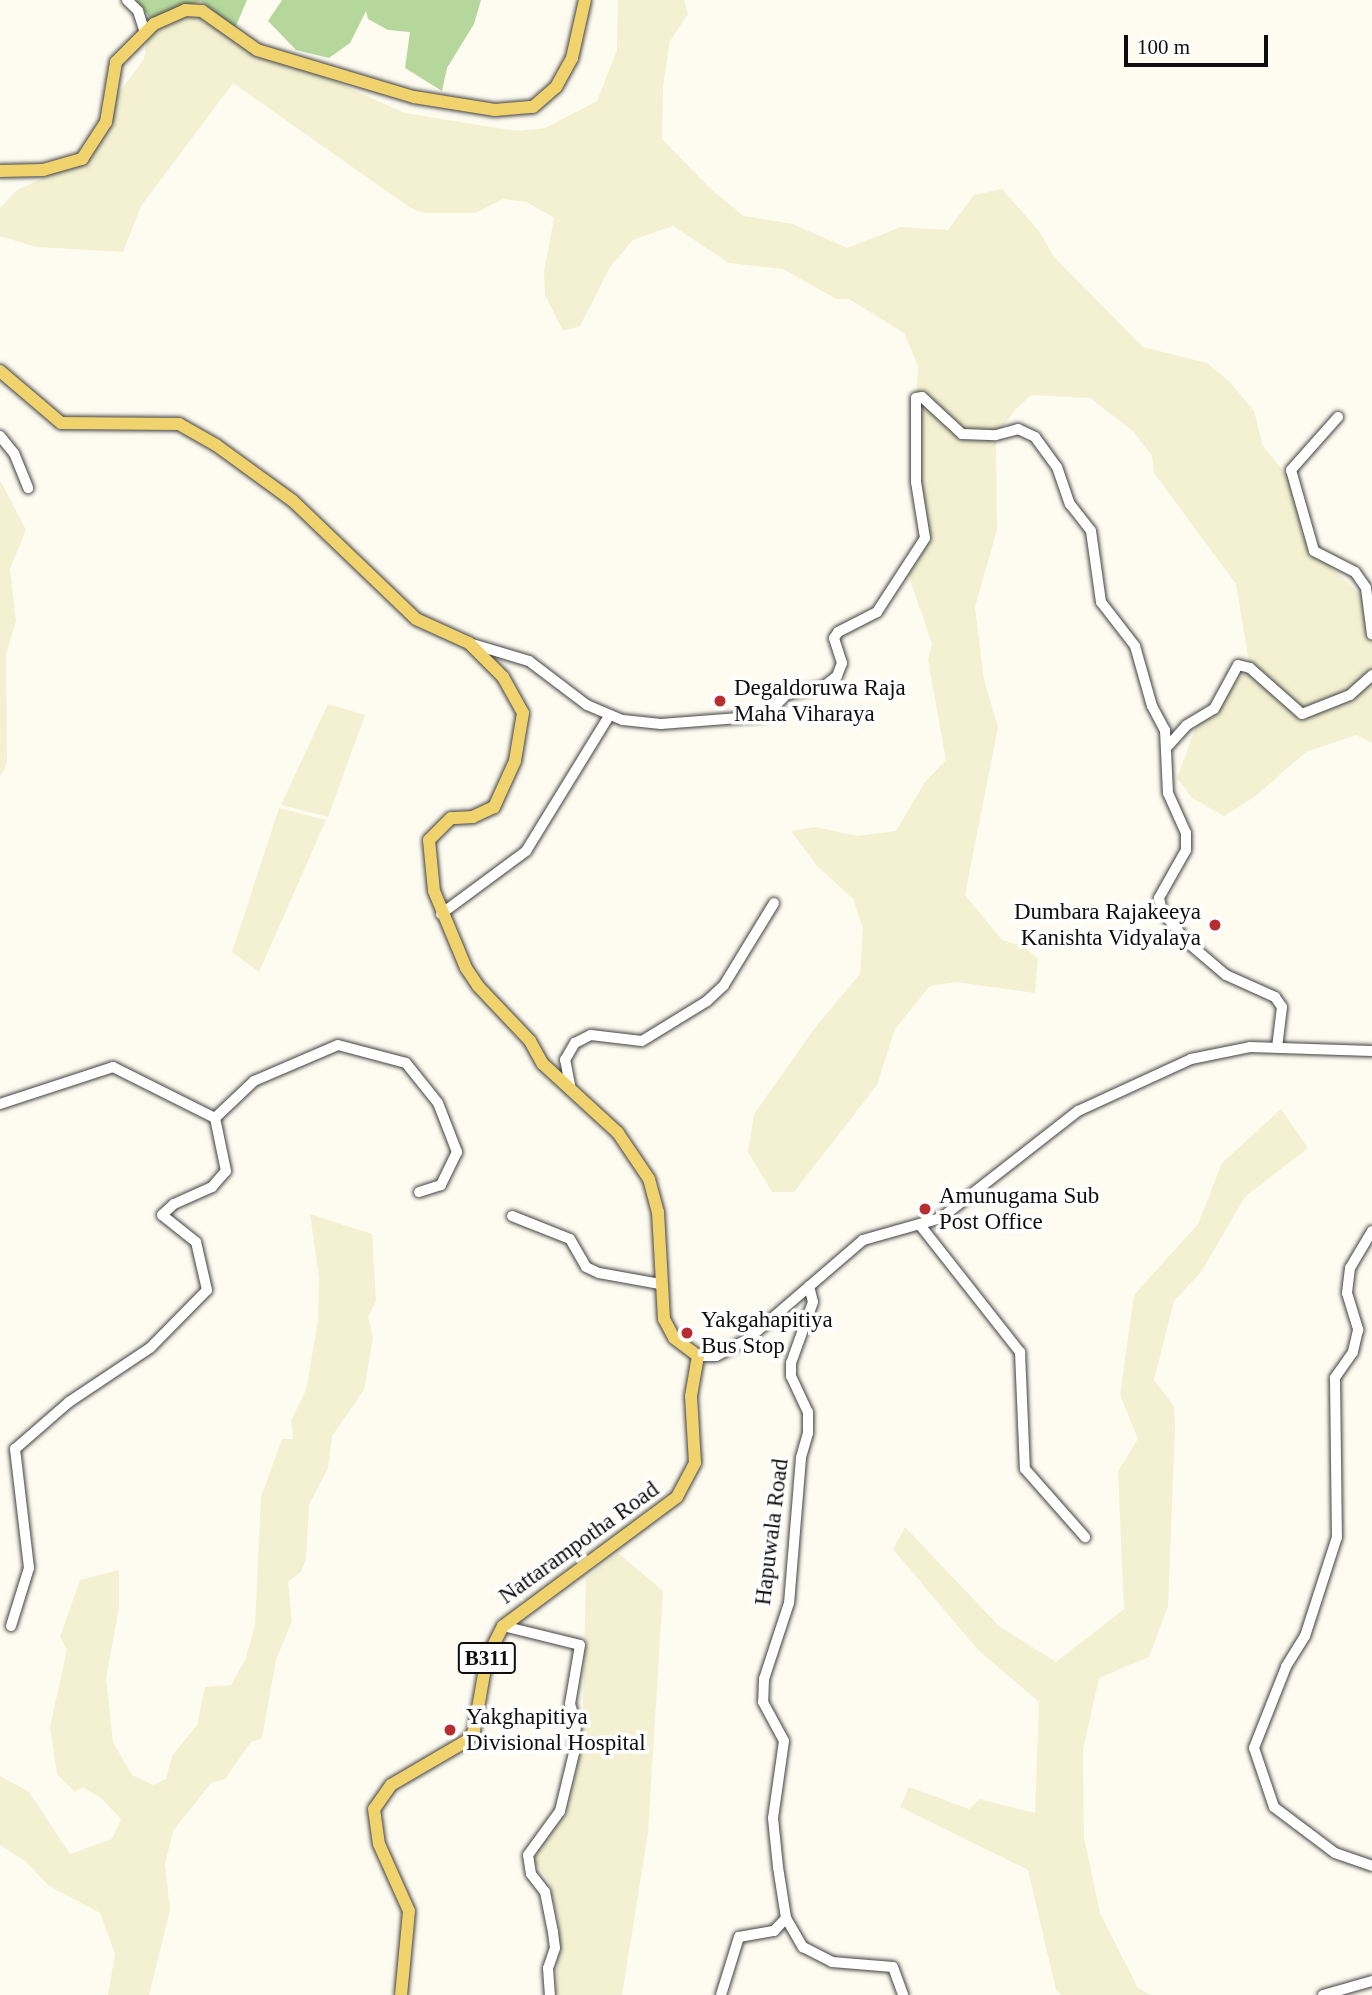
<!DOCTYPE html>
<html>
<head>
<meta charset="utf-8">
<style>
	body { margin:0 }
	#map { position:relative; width:1372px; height:1995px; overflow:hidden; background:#fefcf0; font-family:Georgia,serif }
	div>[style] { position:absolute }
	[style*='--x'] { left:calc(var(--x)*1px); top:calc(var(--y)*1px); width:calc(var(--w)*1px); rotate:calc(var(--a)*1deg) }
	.farmland>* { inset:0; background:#f3f1d1 }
	.forest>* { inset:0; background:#b5d79b }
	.roads { filter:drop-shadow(0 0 2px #414141) drop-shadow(0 0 2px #414141) }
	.minor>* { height:10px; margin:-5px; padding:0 5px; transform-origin:5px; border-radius:5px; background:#fff }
	.major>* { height:12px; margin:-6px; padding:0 6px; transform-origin:6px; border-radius:6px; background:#f1d36d }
	.dots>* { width:19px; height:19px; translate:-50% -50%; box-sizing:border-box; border:4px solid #fff; border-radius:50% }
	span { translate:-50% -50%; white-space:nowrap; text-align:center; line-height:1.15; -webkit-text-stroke:7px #fff; paint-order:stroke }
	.shield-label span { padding:2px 5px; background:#fff; border:2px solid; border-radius:5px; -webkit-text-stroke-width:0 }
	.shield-label { font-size:21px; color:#0e0e0e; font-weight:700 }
	.poi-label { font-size:23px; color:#0e0e0e }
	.left { translate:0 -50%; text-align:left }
	.right { translate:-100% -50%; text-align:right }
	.street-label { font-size:23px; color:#0e0e0e }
	.scale { position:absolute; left:1124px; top:35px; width:144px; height:32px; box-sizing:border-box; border:4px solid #0e0e0e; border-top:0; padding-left:9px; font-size:21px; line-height:24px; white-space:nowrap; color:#0e0e0e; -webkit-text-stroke:5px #fff; paint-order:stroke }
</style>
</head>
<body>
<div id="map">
	<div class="farmland">
		<div style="clip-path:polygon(618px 0,684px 0,688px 14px,670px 41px,663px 86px,662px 139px,713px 191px,744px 216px,793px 224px,847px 248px,901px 227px,948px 230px,974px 195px,1002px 189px,1039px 231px,1054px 257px,1143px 347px,1207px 363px,1231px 383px,1254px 411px,1263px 446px,1296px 487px,1314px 551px,1366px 600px,1372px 637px,1372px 743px,1356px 735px,1306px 752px,1253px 798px,1224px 816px,1192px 798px,1177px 778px,1199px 718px,1250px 668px,1236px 584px,1154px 473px,1152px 456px,1133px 431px,1090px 398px,1031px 395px,1016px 409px,996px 435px,997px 530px,975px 607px,984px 680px,998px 727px,965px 895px,1002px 940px,1022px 946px,1038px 958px,1035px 993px,956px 982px,930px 986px,895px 1029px,877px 1085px,794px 1192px,772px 1192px,748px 1152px,754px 1114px,815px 1028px,860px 974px,863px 928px,853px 899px,817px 866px,791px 831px,816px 827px,857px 836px,896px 831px,925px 782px,946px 760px,928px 660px,932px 644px,907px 571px,925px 538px,915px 427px,918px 366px,904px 333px,849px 299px,836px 299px,783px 269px,729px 263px,673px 226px,633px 240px,610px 267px,580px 326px,563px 331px,545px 295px,544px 272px,554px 218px,527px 202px,503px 199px,475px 213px,423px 213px,409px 207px,233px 83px,141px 206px,123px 252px,36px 247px,0 236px,0 208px,17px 190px,76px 163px,110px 105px,144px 59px,150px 18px,201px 1px,260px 48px,405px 113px,517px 131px,545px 128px,597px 101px,617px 50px)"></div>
		<div style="clip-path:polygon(0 480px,26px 530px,10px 569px,16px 621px,6px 654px,7px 763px,0 777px)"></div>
		<div style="clip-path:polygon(328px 704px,365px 715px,328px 817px,281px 805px)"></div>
		<div style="clip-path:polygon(279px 808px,326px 820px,259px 972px,232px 952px)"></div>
		<div style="clip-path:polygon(1281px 1109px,1308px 1148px,1245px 1197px,1201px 1272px,1174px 1301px,1154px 1380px,1174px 1406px,1175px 1427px,1168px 1606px,1149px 1657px,1099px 1678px,1083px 1750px,1084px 1837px,1100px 1913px,1138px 1988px,1151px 1995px,1061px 1995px,1056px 1990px,1028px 1870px,900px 1807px,909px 1787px,969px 1809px,980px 1799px,1035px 1813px,1039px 1702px,977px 1649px,893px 1549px,905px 1527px,999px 1626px,1056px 1662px,1124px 1609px,1118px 1471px,1138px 1439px,1120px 1395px,1134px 1295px,1198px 1224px,1222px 1163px)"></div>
		<div style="clip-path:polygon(310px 1214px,372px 1234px,376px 1301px,368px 1317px,373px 1337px,364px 1390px,332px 1436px,328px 1468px,309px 1505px,306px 1559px,301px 1572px,288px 1582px,292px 1621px,276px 1660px,262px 1738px,251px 1742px,225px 1779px,211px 1783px,173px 1831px,165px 1864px,170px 1910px,149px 1995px,108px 1995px,115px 1954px,100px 1913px,49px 1886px,25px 1861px,0 1845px,0 1776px,29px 1792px,70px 1854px,112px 1839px,121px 1819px,101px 1798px,82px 1787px,75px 1792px,57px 1774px,50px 1727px,67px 1650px,60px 1637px,80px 1580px,119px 1570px,119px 1607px,106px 1678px,113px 1742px,132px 1775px,153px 1785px,166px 1779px,172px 1756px,197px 1725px,205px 1687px,231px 1685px,245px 1660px,255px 1626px,261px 1497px,282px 1439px,293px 1439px,291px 1421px,306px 1390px,318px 1321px,319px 1277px)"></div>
		<div style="clip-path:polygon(618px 1553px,663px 1591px,648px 1833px,622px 1995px,556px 1995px,559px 1925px,550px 1883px,534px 1861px,541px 1842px,567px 1814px,582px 1743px,586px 1578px)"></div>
	</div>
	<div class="forest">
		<div style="clip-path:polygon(136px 0,247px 0,235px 28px,201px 1px,150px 18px)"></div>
		<div style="clip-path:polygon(282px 0,481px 0,474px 24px,447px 68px,442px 91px,405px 68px,410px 32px,388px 30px,368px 19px,366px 11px,350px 43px,329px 58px,296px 50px,268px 21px)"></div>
	</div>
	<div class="roads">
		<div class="minor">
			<div style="--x:127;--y:0;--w:16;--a:45"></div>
			<div style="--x:138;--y:11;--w:22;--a:72"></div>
			<div style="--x:1338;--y:417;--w:71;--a:131.6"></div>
			<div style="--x:1291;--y:470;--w:84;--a:74.1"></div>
			<div style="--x:1314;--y:551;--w:46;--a:27.1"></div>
			<div style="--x:1355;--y:572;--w:19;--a:55"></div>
			<div style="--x:1366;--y:588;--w:47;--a:82.7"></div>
			<div style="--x:0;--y:436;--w:22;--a:51"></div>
			<div style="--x:14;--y:453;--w:38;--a:68"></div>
			<div style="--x:469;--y:643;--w:63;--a:16.7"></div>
			<div style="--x:529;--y:661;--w:73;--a:37.2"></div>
			<div style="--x:587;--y:705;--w:39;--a:23"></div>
			<div style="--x:623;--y:720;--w:38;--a:6"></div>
			<div style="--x:661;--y:724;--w:104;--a:-4.4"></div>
			<div style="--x:765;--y:716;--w:31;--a:-45"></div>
			<div style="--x:787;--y:694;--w:37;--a:-11"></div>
			<div style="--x:823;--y:687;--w:18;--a:-38"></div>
			<div style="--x:837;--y:676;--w:14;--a:-69"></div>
			<div style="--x:842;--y:663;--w:26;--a:-108"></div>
			<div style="--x:834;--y:638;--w:7;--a:-56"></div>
			<div style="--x:838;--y:632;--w:44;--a:-27.1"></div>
			<div style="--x:877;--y:612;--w:88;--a:-57"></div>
			<div style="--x:925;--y:538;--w:57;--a:-99.1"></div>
			<div style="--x:916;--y:482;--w:84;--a:-90"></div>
			<div style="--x:916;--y:398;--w:6;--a:-9"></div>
			<div style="--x:922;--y:397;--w:54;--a:42.8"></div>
			<div style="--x:962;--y:434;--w:34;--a:2"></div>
			<div style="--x:996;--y:435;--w:23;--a:-15"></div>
			<div style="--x:1018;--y:429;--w:19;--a:25"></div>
			<div style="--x:1035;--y:437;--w:37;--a:54"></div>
			<div style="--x:1057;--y:467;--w:39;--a:71"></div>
			<div style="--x:1070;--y:504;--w:34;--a:52"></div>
			<div style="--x:1091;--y:531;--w:72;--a:82"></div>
			<div style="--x:1101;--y:602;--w:56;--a:52.3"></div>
			<div style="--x:1135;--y:646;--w:62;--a:74.2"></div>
			<div style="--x:1152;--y:706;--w:27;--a:62"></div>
			<div style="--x:1165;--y:730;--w:63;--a:87.3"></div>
			<div style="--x:1168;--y:793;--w:44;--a:65.8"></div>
			<div style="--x:1186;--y:833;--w:17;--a:90"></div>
			<div style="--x:1186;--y:850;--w:55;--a:119.4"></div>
			<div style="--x:1159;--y:898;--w:13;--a:77"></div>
			<div style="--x:1162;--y:911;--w:38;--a:51"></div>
			<div style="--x:1186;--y:941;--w:52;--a:40.4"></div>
			<div style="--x:1226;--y:975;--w:54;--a:24.2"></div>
			<div style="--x:1275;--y:997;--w:12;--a:55"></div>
			<div style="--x:1282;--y:1007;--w:39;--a:97"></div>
			<div style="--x:1168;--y:746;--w:28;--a:-48"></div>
			<div style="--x:1187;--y:725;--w:31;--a:-31"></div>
			<div style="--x:1214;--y:709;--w:50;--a:-61.4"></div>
			<div style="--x:1238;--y:665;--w:12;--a:14"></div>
			<div style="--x:1250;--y:668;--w:69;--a:41.5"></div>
			<div style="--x:1302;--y:714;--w:52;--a:-21.6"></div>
			<div style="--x:1350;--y:695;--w:30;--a:-42"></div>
			<div style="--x:441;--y:914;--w:106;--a:-36.5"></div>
			<div style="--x:526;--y:851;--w:158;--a:-58.4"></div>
			<div style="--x:571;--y:1090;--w:31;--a:-101"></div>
			<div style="--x:565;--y:1060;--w:20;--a:-60"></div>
			<div style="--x:575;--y:1043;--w:18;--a:-27"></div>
			<div style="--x:591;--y:1035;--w:51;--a:6.7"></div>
			<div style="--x:642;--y:1041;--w:76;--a:-31.6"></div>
			<div style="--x:707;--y:1001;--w:23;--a:-43"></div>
			<div style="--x:724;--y:985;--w:96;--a:-58.6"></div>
			<div style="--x:0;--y:1104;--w:119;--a:-18.1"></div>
			<div style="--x:113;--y:1067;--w:114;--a:26.6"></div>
			<div style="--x:512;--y:1216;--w:62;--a:21.6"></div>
			<div style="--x:570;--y:1239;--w:32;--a:60"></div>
			<div style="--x:586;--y:1267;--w:14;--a:25"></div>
			<div style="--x:599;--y:1273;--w:62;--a:10.2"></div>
			<div style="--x:920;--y:1225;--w:162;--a:51.8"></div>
			<div style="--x:1020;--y:1352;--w:117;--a:87.6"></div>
			<div style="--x:1025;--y:1469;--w:91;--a:48.6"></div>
			<div style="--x:1372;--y:1231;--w:43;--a:120.7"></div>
			<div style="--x:1350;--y:1268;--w:25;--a:97"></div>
			<div style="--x:1347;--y:1293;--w:39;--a:73"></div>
			<div style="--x:1358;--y:1330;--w:23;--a:103"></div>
			<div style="--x:1353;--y:1352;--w:32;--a:125"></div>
			<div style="--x:1335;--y:1378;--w:159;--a:89.3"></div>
			<div style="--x:1337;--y:1537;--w:104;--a:107.9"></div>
			<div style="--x:1305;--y:1636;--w:36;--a:122"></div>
			<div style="--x:1286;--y:1667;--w:87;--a:111.6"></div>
			<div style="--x:1254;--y:1748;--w:62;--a:71.3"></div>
			<div style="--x:1274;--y:1807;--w:76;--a:37"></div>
			<div style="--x:1335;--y:1853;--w:39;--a:19"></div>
			<div style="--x:809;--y:1286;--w:16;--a:76"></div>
			<div style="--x:813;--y:1302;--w:65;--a:109.8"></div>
			<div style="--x:791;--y:1363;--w:13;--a:90"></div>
			<div style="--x:791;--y:1376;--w:40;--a:65"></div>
			<div style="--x:808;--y:1412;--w:21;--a:90"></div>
			<div style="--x:808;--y:1433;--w:26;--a:106"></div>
			<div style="--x:801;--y:1458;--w:145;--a:94.7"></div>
			<div style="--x:789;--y:1603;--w:80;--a:108.2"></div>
			<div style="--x:764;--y:1679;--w:23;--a:92"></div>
			<div style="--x:763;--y:1702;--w:44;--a:61.7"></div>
			<div style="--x:784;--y:1741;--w:78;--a:98.1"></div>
			<div style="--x:773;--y:1818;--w:49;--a:84.2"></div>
			<div style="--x:778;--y:1867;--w:52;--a:81.1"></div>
			<div style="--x:786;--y:1918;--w:34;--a:60"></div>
			<div style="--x:803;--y:1947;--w:33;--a:27"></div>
			<div style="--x:832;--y:1962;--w:61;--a:4.7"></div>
			<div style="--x:893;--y:1967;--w:30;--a:70"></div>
			<div style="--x:698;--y:1356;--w:18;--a:0"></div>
			<div style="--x:716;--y:1356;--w:36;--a:-28"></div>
			<div style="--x:748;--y:1339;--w:152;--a:-40.7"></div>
			<div style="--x:863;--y:1240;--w:81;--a:-15.8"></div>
			<div style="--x:941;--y:1218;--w:174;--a:-38"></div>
			<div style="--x:1078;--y:1111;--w:124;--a:-24.7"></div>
			<div style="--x:1191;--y:1059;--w:60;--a:-11.5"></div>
			<div style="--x:1250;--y:1047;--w:122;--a:1.9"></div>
			<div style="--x:11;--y:1626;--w:61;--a:-72.8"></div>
			<div style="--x:29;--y:1568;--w:120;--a:-96.7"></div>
			<div style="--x:15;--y:1449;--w:72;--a:-41"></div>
			<div style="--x:69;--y:1402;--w:97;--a:-33.7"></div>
			<div style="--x:150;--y:1348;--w:81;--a:-45.5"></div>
			<div style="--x:207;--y:1290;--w:49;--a:-102.9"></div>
			<div style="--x:196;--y:1242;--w:43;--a:-141.5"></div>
			<div style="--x:162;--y:1215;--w:16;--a:-43"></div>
			<div style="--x:174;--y:1204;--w:42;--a:-24.1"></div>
			<div style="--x:212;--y:1187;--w:21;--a:-49"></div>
			<div style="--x:226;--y:1171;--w:54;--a:-101.7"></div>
			<div style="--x:215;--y:1118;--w:54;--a:-43.5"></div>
			<div style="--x:254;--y:1081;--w:91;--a:-23.2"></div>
			<div style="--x:338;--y:1045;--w:70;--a:14.8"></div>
			<div style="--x:406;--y:1063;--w:51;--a:51.3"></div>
			<div style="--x:438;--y:1103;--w:53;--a:68.8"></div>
			<div style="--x:457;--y:1152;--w:37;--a:116"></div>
			<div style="--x:441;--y:1185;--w:23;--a:162"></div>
			<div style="--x:503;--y:1626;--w:79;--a:13.9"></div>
			<div style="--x:580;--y:1645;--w:60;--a:99.6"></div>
			<div style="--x:570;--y:1704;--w:21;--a:73"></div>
			<div style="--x:576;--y:1724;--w:29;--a:94"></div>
			<div style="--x:574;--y:1753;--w:60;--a:103.6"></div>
			<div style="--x:560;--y:1811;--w:54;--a:126"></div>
			<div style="--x:528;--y:1855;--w:19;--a:81"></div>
			<div style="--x:531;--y:1874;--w:23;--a:52"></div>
			<div style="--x:545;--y:1892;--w:41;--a:78.7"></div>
			<div style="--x:553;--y:1932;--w:16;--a:83"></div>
			<div style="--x:555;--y:1948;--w:21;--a:109"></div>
			<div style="--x:548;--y:1968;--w:27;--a:86"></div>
			<div style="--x:721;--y:1995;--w:61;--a:-72.8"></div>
			<div style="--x:739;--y:1937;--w:36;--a:-10"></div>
			<div style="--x:774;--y:1931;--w:18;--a:-47"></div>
			<div style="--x:1323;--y:1995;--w:51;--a:-15.9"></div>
		</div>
		<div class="major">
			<div style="--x:0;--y:171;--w:43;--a:-1.3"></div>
			<div style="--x:43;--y:170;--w:41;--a:-15.8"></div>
			<div style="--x:82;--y:159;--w:44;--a:-57"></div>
			<div style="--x:106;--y:122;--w:61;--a:-80.5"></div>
			<div style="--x:116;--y:62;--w:54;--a:-45"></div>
			<div style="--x:154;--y:24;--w:34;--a:-24"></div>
			<div style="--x:185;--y:10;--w:17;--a:3"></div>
			<div style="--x:202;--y:11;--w:67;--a:35.3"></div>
			<div style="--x:257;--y:50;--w:164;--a:16.7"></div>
			<div style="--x:414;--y:97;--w:82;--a:9.1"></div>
			<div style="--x:495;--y:110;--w:38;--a:-5"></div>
			<div style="--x:533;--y:107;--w:30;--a:-41"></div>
			<div style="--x:556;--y:87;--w:33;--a:-61"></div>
			<div style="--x:572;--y:58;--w:59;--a:-77.4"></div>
			<div style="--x:0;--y:371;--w:80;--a:40.4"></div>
			<div style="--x:61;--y:423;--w:118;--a:0.5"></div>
			<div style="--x:179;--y:424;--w:43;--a:29.6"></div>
			<div style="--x:216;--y:445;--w:95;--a:36"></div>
			<div style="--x:293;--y:501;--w:170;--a:43.8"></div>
			<div style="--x:416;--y:619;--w:58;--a:24.4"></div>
			<div style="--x:469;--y:643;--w:48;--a:45"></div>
			<div style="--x:503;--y:677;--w:41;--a:60.9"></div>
			<div style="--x:523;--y:713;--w:49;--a:99.5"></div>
			<div style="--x:515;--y:761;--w:51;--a:114.5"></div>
			<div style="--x:494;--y:807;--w:23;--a:155"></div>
			<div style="--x:473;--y:817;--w:22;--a:177"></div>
			<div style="--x:451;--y:818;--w:31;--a:135"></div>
			<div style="--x:429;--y:840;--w:51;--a:84.4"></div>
			<div style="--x:434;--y:891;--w:83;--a:67.4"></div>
			<div style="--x:466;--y:968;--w:22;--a:56"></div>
			<div style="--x:478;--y:986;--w:76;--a:46.6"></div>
			<div style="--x:530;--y:1041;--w:26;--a:61"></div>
			<div style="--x:543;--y:1064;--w:102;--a:42.6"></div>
			<div style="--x:618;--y:1133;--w:55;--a:56"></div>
			<div style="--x:649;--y:1179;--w:34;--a:75"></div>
			<div style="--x:658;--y:1212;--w:107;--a:86.8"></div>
			<div style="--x:664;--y:1319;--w:21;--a:62"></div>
			<div style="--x:674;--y:1338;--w:30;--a:37"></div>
			<div style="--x:698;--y:1356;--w:41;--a:99.9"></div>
			<div style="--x:691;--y:1396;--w:67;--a:86.6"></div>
			<div style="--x:695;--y:1463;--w:38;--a:118"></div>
			<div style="--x:677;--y:1497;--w:217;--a:143.4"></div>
			<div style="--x:503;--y:1626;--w:35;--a:117"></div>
			<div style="--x:487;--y:1657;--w:75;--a:100"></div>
			<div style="--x:474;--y:1731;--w:11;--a:124"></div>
			<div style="--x:468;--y:1740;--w:89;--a:149.7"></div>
			<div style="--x:391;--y:1785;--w:29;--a:125"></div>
			<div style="--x:374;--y:1809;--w:35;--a:82"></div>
			<div style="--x:379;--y:1844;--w:73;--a:65.9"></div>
			<div style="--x:409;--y:1911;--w:84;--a:95.4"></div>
		</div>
	</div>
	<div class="dots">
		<div style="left:720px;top:701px;background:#b72d31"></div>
		<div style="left:1215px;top:925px;background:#b72d31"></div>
		<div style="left:925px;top:1209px;background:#b72d31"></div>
		<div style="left:687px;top:1333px;background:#b72d31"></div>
		<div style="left:450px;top:1730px;background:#b72d31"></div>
	</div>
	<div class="shield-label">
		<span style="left:487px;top:1658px">B311</span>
	</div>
	<div class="poi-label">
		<span class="left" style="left:734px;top:701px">Degaldoruwa Raja<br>Maha Viharaya</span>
		<span class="right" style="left:1201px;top:925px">Dumbara Rajakeeya<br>Kanishta Vidyalaya</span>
		<span class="left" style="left:939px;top:1209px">Amunugama Sub<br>Post Office</span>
		<span class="left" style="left:701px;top:1333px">Yakgahapitiya<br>Bus Stop</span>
		<span class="left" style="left:466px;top:1730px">Yakghapitiya<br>Divisional Hospital</span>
	</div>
	<div class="street-label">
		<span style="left:772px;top:1532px;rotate:-83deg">Hapuwala Road</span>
		<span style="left:579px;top:1543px;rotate:-36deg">Nattarampotha Road</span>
	</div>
	<div class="scale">100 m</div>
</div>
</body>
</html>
